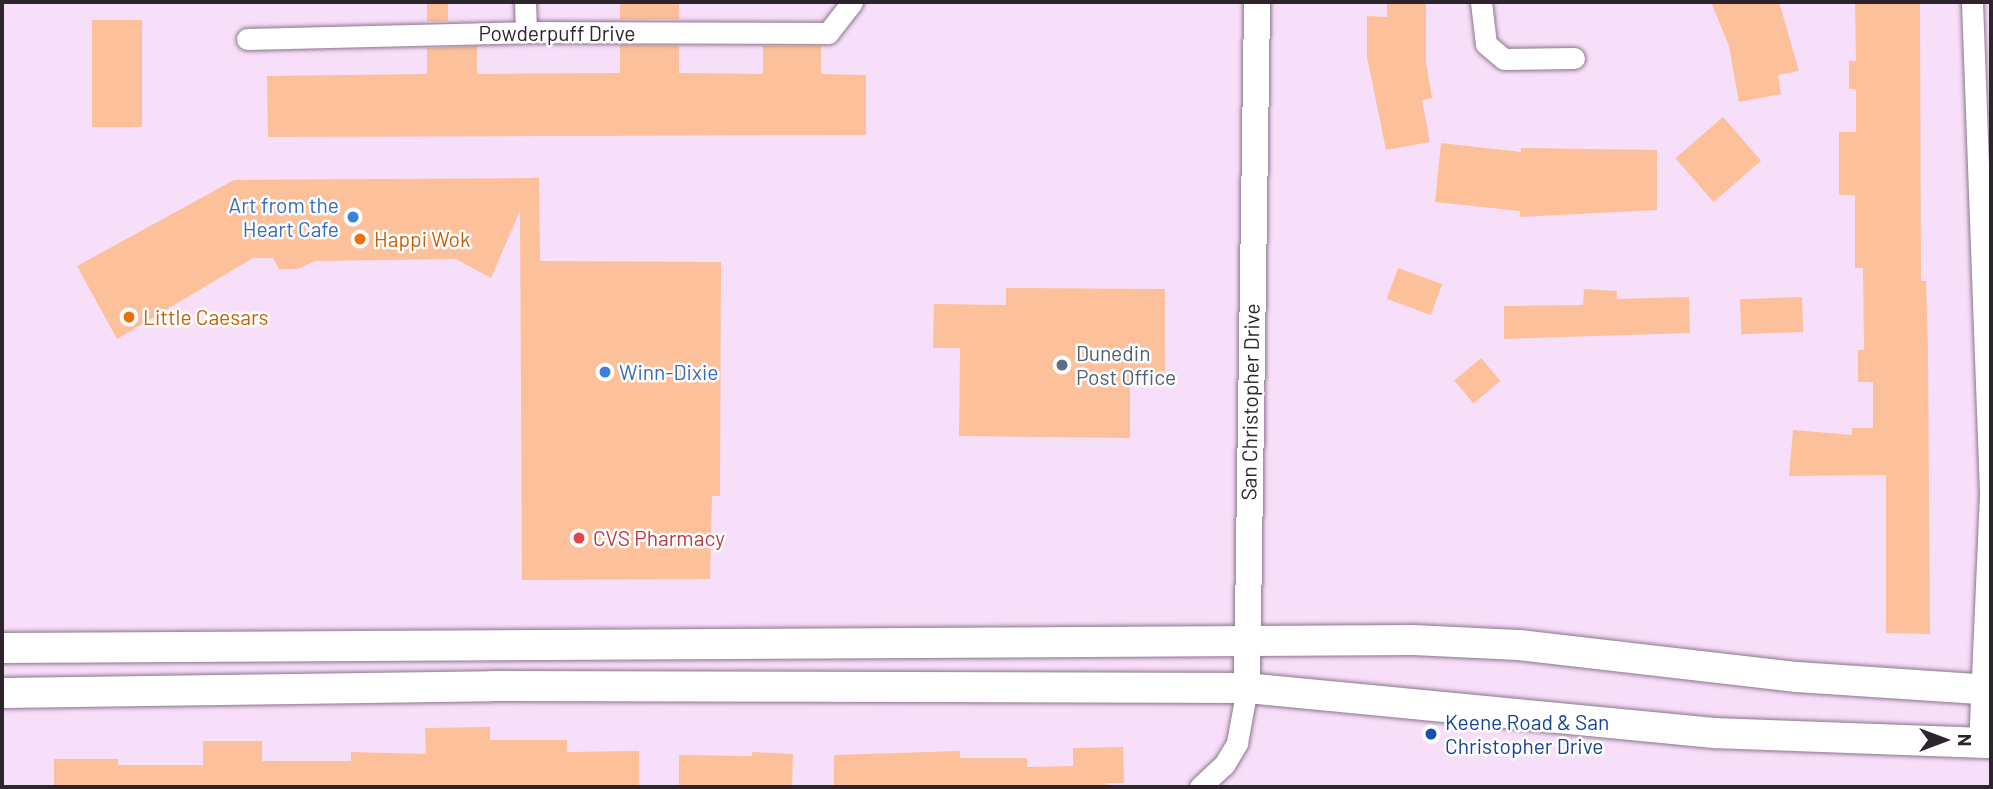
<!DOCTYPE html>
<html>
<head>
<meta charset="utf-8">
<style>
	body { margin:0 }
	#map { position:relative; width:1993px; height:789px; overflow:hidden; background:#f8dff9; font-family:Barlow,sans-serif }
	div>[style] { position:absolute }
	[style*='--x'] { left:calc(var(--x)*1px); top:calc(var(--y)*1px); width:calc(var(--w)*1px); rotate:calc(var(--a)*1deg) }
	.building>* { inset:0; background:#fcc09a; transform-origin:0 0 }
	.roads { filter:drop-shadow(0 0 2px #8b758c) drop-shadow(0 0 2px #8b758c) }
	.minor>* { height:21px; margin:-10.5px; padding:0 10.5px; transform-origin:10.5px; border-radius:10.5px; background:#fff }
	.tertiary>* { height:26px; margin:-13px; padding:0 13px; transform-origin:13px; border-radius:13px; background:#fff }
	.secondary>* { height:30px; margin:-15px; padding:0 15px; transform-origin:15px; border-radius:15px; background:#fff }
	.dots>* { width:19px; height:19px; translate:-50% -50%; box-sizing:border-box; border:4px solid #fff; border-radius:50% }
	span { translate:-50% -50%; white-space:nowrap; text-align:center; line-height:1.15; -webkit-text-stroke:5px #fff; paint-order:stroke }
	.street-label { font-size:21px; color:#2d242e }
	.shop-label { font-size:21px; color:#366cbe }
	.right { translate:-100% -50%; text-align:right }
	.left { translate:0 -50%; text-align:left }
	.food-label { font-size:21px; color:#c56008 }
	.service-label { font-size:21px; color:#4e5e75 }
	.health-label { font-size:21px; color:#be3a42 }
	.transit-label { font-size:21px; color:#164399 }
	.frame { position:absolute; inset:0; border:4px solid #2d242e; pointer-events:none }
	.north { position:absolute; left:1909px; top:705px; width:70px; height:70px; -webkit-text-stroke:5px #fff; paint-order:stroke; rotate:90deg; font-size:19px; font-weight:700; line-height:28px; text-align:center; color:#2d242e }
	.north::after { content:''; display:block; margin:auto; width:24px; height:32px; background:#2d242e; clip-path:polygon(50% 0,100% 100%,50% 72%,0 100%) }
</style>
</head>
<body>
<div id="map">
	<div class="building">
		<div style="left:427px;top:2px;width:21px;height:19px"></div>
		<div style="left:620px;top:2px;width:59px;height:17px"></div>
		<div style="clip-path:polygon(1387px 2px,1426px 2px,1426px 62px,1432px 98px,1422px 100px,1430px 142px,1386px 150px,1367px 57px,1367px 16px,1387px 17px)"></div>
		<div style="clip-path:polygon(1711px 2px,1779px 2px,1799px 71px,1778px 75px,1781px 94px,1739px 102px,1729px 46px)"></div>
		<div style="clip-path:polygon(1855px 2px,1920px 2px,1921px 281px,1926px 281px,1928px 350px,1930px 634px,1886px 633px,1886px 475px,1789px 476px,1793px 430px,1852px 435px,1852px 428px,1873px 428px,1873px 382px,1858px 382px,1858px 350px,1864px 350px,1863px 268px,1855px 268px,1855px 195px,1839px 195px,1839px 132px,1856px 132px,1856px 89px,1849px 89px,1849px 61px,1856px 61px)"></div>
		<div style="left:92px;top:20px;width:50px;height:107px"></div>
		<div style="clip-path:polygon(620px 45px,679px 46px,679px 73px,763px 74px,763px 46px,821px 46px,821px 74px,866px 75px,866px 135px,268px 137px,267px 76px,427px 74px,427px 48px,477px 46px,477px 74px,620px 73px)"></div>
		<div style="left:1723px;top:117px;width:58px;height:63px;rotate:49deg"></div>
		<div style="clip-path:polygon(1441px 143px,1521px 152px,1521px 148px,1657px 150px,1657px 210px,1520px 217px,1520px 211px,1435px 202px)"></div>
		<div style="clip-path:polygon(539px 178px,540px 261px,721px 262px,720px 496px,712px 496px,710px 579px,522px 580px,520px 211px,491px 278px,456px 259px,315px 261px,298px 269px,279px 269px,273px 258px,253px 258px,117px 339px,77px 266px,234px 180px)"></div>
		<div style="left:1398px;top:268px;width:47px;height:33px;rotate:20deg"></div>
		<div style="clip-path:polygon(1006px 288px,1165px 289px,1165px 381px,1130px 381px,1130px 438px,959px 436px,960px 348px,933px 348px,934px 304px,1006px 305px)"></div>
		<div style="clip-path:polygon(1584px 289px,1617px 291px,1617px 299px,1689px 297px,1690px 333px,1504px 339px,1504px 306px,1583px 305px)"></div>
		<div style="left:1802px;top:297px;width:35px;height:62px;rotate:88deg"></div>
		<div style="left:1481px;top:358px;width:30px;height:35px;rotate:50deg"></div>
		<div style="clip-path:polygon(490px 727px,490px 740px,567px 740px,567px 752px,639px 751px,639px 787px,54px 787px,54px 759px,118px 759px,118px 765px,203px 765px,203px 741px,262px 741px,262px 761px,351px 761px,351px 752px,426px 754px,425px 728px)"></div>
		<div style="clip-path:polygon(1123px 747px,1124px 783px,1107px 783px,1107px 787px,834px 787px,834px 755px,960px 751px,960px 758px,1027px 758px,1027px 767px,1073px 766px,1073px 748px)"></div>
		<div style="clip-path:polygon(752px 752px,793px 754px,792px 787px,679px 787px,679px 755px,752px 756px)"></div>
	</div>
	<div class="roads">
		<div class="minor">
			<div style="--x:525;--y:2;--w:30;--a:88"></div>
			<div style="--x:1481;--y:2;--w:42;--a:83.2"></div>
			<div style="--x:1486;--y:44;--w:23;--a:40"></div>
			<div style="--x:1504;--y:59;--w:70;--a:-0.8"></div>
			<div style="--x:1972;--y:2;--w:492;--a:87.9"></div>
			<div style="--x:1990;--y:494;--w:249;--a:92.5"></div>
			<div style="--x:247;--y:39;--w:279;--a:-1.4"></div>
			<div style="--x:526;--y:32;--w:302;--a:0.2"></div>
			<div style="--x:828;--y:33;--w:39;--a:-52"></div>
			<div style="--x:1200;--y:787;--w:33;--a:-43"></div>
			<div style="--x:1224;--y:765;--w:26;--a:-59"></div>
			<div style="--x:1237;--y:743;--w:56;--a:-79.7"></div>
		</div>
		<div class="tertiary">
			<div style="--x:1247;--y:688;--w:686;--a:-89.16"></div>
		</div>
		<div class="secondary">
			<div style="--x:2;--y:648;--w:1411;--a:-0.32"></div>
			<div style="--x:1413;--y:640;--w:106;--a:2.7"></div>
			<div style="--x:1519;--y:645;--w:280;--a:6.6"></div>
			<div style="--x:1797;--y:677;--w:194;--a:3.8"></div>
			<div style="--x:2;--y:693;--w:491;--a:-0.8"></div>
			<div style="--x:493;--y:686;--w:754;--a:0.15"></div>
			<div style="--x:1247;--y:688;--w:470;--a:5.5"></div>
			<div style="--x:1715;--y:733;--w:276;--a:2.1"></div>
		</div>
	</div>
	<div class="dots">
		<div style="left:353px;top:217px;background:#3f7fe0"></div>
		<div style="left:360px;top:239px;background:#e8710a"></div>
		<div style="left:129px;top:317px;background:#e8710a"></div>
		<div style="left:1062px;top:365px;background:#5c6f8a"></div>
		<div style="left:605px;top:372px;background:#3f7fe0"></div>
		<div style="left:579px;top:538px;background:#e0444e"></div>
		<div style="left:1431px;top:734px;background:#1a4fb4"></div>
	</div>
	<div class="street-label">
		<span style="left:557px;top:33px">Powderpuff Drive</span>
		<span style="left:1250px;top:402px;rotate:-89deg">San Christopher Drive</span>
	</div>
	<div class="shop-label">
		<span class="right" style="left:339px;top:217px">Art from the<br>Heart Cafe</span>
		<span class="left" style="left:619px;top:372px">Winn-Dixie</span>
	</div>
	<div class="food-label">
		<span class="left" style="left:374px;top:239px">Happi Wok</span>
		<span class="left" style="left:143px;top:317px">Little Caesars</span>
	</div>
	<div class="service-label">
		<span class="left" style="left:1076px;top:365px">Dunedin<br>Post Office</span>
	</div>
	<div class="health-label">
		<span class="left" style="left:593px;top:538px">CVS Pharmacy</span>
	</div>
	<div class="transit-label">
		<span class="left" style="left:1445px;top:734px">Keene Road &amp; San<br>Christopher Drive</span>
	</div>
	<div class="frame"></div>
	<div class="north">N</div>
</div>
</body>
</html>
